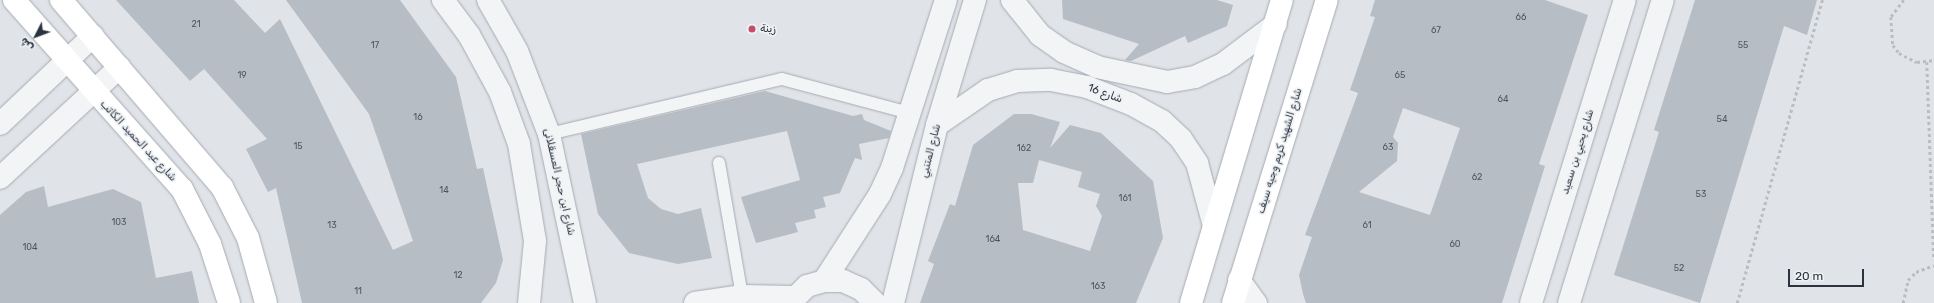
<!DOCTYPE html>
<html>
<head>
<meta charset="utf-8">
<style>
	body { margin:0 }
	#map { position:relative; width:1934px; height:303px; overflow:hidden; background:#e0e3e8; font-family:Rubik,"Noto Sans Arabic",sans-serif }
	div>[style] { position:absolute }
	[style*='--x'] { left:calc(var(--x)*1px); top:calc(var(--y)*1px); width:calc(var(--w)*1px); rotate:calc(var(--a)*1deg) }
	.building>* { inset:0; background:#b7bdc4 }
	.path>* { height:2.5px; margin-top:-1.25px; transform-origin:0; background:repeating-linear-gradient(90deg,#babec2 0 3px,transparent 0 6px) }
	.roads { filter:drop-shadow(0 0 1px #a6abb2) drop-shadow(0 0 1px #a6abb2) }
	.lane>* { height:12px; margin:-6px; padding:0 6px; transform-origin:6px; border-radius:6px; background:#f2f4f6 }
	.street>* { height:22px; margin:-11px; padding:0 11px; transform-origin:11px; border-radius:11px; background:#f2f4f6 }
	.secondary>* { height:22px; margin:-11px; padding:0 11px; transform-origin:11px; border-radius:11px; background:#fff }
	.dots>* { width:11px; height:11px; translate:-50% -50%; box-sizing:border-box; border:2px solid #eff2f5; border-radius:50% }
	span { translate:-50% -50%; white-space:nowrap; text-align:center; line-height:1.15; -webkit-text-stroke:3.5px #eff2f5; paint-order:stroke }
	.number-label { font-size:9px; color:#4d5660 }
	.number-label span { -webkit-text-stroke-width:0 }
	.poi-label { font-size:11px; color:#2a333e }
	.left { translate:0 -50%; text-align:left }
	.street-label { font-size:11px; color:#2a333e }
	.north { position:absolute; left:16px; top:16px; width:40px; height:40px; -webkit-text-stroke:3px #eff2f5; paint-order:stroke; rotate:228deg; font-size:11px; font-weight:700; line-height:16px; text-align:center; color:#2a333e }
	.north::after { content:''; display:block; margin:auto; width:14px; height:18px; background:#2a333e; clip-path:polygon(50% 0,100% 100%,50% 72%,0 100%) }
	.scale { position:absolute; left:1788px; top:269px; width:76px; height:18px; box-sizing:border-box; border:2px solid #2a333e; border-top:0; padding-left:5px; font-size:12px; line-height:14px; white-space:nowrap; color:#2a333e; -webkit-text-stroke:3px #eff2f5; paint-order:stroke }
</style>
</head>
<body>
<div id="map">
	<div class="building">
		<div style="clip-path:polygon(116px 0,234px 0,265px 33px,280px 19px,393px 250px,413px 241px,369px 114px,286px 0,400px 0,456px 77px,477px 169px,483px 168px,503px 260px,496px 283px,481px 303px,302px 303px,276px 188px,268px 192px,246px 149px,267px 139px,204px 69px,190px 81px)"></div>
		<div style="clip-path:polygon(1062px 0,1217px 0,1233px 5px,1227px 26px,1188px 43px,1185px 36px,1131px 61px,1125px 60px,1139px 44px,1063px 19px)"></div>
		<div style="clip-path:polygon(evenodd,1375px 0,1545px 0,1588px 15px,1539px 164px,1545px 166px,1502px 303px,1306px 303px,1303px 294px,1299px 275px,1312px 237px,1305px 235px,1358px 93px,1350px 90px,1375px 17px,1370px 16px,1375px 0,1403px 108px,1460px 128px,1430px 215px,1359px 192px,1397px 161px,1398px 143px,1393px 137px,1403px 108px)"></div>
		<div style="clip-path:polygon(1695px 0,1817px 0,1807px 35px,1784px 26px,1700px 303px,1614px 275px,1659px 132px,1654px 130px)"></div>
		<div style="clip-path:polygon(765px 91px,853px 116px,862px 114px,864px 120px,891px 131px,889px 138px,859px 144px,862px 160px,855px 158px,840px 193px,823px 197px,826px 207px,814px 210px,816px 218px,795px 223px,798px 232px,756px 243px,741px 197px,800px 180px,787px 131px,637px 164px,648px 198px,661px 209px,678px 214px,701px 208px,712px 258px,678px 264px,629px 253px,598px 214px,581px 134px)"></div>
		<div style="clip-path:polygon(evenodd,1014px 114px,1031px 114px,1060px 122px,1050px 148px,1070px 125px,1101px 133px,1153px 181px,1163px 238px,1136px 303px,920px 303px,934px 264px,928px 261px,950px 204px,955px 206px,973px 145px,1014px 114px,1039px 160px,1082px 172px,1078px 187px,1100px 194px,1096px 206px,1102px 216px,1090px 251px,1023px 230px,1018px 183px,1033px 183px,1039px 160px)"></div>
		<div style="clip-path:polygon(44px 186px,48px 207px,113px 189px,141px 202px,156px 278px,192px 271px,199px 303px,0 303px,0 215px,26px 192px)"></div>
	</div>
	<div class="path">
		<div style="--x:1904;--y:0;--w:21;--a:127"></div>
		<div style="--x:1891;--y:17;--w:28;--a:86"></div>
		<div style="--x:1893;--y:45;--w:10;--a:53"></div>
		<div style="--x:1899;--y:53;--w:20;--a:27"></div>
		<div style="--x:1917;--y:62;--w:17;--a:-7"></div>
		<div style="--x:1927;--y:62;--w:198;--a:88"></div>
		<div style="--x:1737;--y:303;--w:315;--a:-74.3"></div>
		<div style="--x:1903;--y:303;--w:24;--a:-78"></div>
		<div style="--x:1908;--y:280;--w:11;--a:-45"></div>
		<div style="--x:1916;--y:272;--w:19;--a:-21"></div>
	</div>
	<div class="roads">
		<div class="lane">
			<div style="--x:549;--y:134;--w:239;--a:-13.3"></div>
			<div style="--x:782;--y:79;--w:132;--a:14.9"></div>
			<div style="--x:719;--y:163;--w:135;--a:80.2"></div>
		</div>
		<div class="street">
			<div style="--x:443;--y:0;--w:44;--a:53.4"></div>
			<div style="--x:469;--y:35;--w:65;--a:61.5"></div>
			<div style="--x:500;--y:92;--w:55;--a:69.9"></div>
			<div style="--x:519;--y:144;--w:98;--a:80.6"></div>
			<div style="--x:535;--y:241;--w:62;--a:95.5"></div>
			<div style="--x:488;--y:0;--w:59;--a:60.4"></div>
			<div style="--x:517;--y:51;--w:89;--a:68.9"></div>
			<div style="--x:549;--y:134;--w:173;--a:78"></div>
			<div style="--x:1012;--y:0;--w:45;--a:51.3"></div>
			<div style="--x:1040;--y:35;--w:29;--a:35"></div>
			<div style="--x:1064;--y:52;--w:36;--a:24"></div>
			<div style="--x:1097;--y:67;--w:72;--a:12.1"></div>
			<div style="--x:1167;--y:82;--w:28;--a:-10"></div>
			<div style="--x:1195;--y:77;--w:31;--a:-25"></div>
			<div style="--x:1223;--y:64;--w:66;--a:-37"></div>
			<div style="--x:0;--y:124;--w:128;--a:-43.4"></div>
			<div style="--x:937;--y:125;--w:62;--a:-34.5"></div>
			<div style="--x:988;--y:90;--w:30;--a:-17"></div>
			<div style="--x:1017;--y:81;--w:34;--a:-2"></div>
			<div style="--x:1051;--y:80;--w:37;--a:11"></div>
			<div style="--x:1087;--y:87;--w:47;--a:21.1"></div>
			<div style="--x:1131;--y:104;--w:35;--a:29"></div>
			<div style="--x:1162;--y:121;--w:26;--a:43"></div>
			<div style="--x:1181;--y:139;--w:29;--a:56"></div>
			<div style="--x:1197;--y:163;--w:65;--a:74.9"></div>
			<div style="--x:0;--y:178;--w:163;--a:-42.8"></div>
			<div style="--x:1239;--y:280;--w:29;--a:54"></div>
			<div style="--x:824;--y:281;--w:103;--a:-57.2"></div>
			<div style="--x:880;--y:194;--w:29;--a:-65"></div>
			<div style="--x:892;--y:168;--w:176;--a:-72.2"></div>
			<div style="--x:695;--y:303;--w:48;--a:-8.5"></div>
			<div style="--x:742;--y:296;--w:51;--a:1.1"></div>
			<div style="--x:790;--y:303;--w:24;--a:-45"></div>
			<div style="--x:807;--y:286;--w:18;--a:-16"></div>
			<div style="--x:824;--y:281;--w:19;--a:0"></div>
			<div style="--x:843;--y:281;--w:20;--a:24"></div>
			<div style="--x:861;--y:289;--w:20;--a:45"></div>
			<div style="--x:893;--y:303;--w:183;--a:-76.1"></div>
			<div style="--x:937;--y:125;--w:131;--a:-73.1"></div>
			<div style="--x:1531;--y:303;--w:317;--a:-72.8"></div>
			<div style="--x:1569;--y:303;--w:317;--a:-72.8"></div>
		</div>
		<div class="secondary">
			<div style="--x:14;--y:0;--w:253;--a:48.4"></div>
			<div style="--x:182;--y:189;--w:62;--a:63"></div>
			<div style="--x:210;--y:244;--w:62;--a:72.1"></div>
			<div style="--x:61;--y:0;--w:247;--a:49.3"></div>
			<div style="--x:222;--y:187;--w:57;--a:63"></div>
			<div style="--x:248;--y:238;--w:67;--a:74.5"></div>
			<div style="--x:1191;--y:303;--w:316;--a:-73.3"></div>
			<div style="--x:1233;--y:303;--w:317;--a:-72.8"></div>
		</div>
	</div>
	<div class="dots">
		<div style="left:752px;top:29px;background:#c44d69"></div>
	</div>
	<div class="number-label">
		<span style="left:1521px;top:17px">66</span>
		<span style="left:196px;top:24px">21</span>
		<span style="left:1436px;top:30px">67</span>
		<span style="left:375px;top:45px">17</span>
		<span style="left:1743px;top:45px">55</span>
		<span style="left:242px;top:75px">19</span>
		<span style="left:1400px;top:75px">65</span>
		<span style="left:1503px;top:99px">64</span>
		<span style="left:418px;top:117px">16</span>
		<span style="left:1722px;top:119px">54</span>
		<span style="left:298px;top:146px">15</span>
		<span style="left:1388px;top:147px">63</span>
		<span style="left:1024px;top:148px">162</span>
		<span style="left:1477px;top:177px">62</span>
		<span style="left:444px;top:190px">14</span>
		<span style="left:1701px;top:194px">53</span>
		<span style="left:1125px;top:198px">161</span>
		<span style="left:119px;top:222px">103</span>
		<span style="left:332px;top:225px">13</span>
		<span style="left:1367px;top:225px">61</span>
		<span style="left:993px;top:239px">164</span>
		<span style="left:1455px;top:244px">60</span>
		<span style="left:30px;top:247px">104</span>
		<span style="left:1679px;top:268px">52</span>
		<span style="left:458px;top:275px">12</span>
		<span style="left:1098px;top:286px">163</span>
		<span style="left:358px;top:291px">11</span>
	</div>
	<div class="poi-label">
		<span class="left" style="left:760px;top:29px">زينة</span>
	</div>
	<div class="street-label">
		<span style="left:1105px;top:94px;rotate:20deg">شارع 16</span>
		<span style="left:138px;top:141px;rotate:47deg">شارع عبد الحميد الكاتب</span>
		<span style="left:931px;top:151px;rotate:-76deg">شارع المتنبي</span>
		<span style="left:1280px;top:151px;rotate:-73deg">شارع الشهيد كريم وجيه سيف</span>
		<span style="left:1578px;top:152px;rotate:-73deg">شارع يحيي بن سعيد</span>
		<span style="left:559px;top:182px;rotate:77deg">شارع ابن حجر العسقلانى</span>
	</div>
	<div class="north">ش</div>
	<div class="scale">20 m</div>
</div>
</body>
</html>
